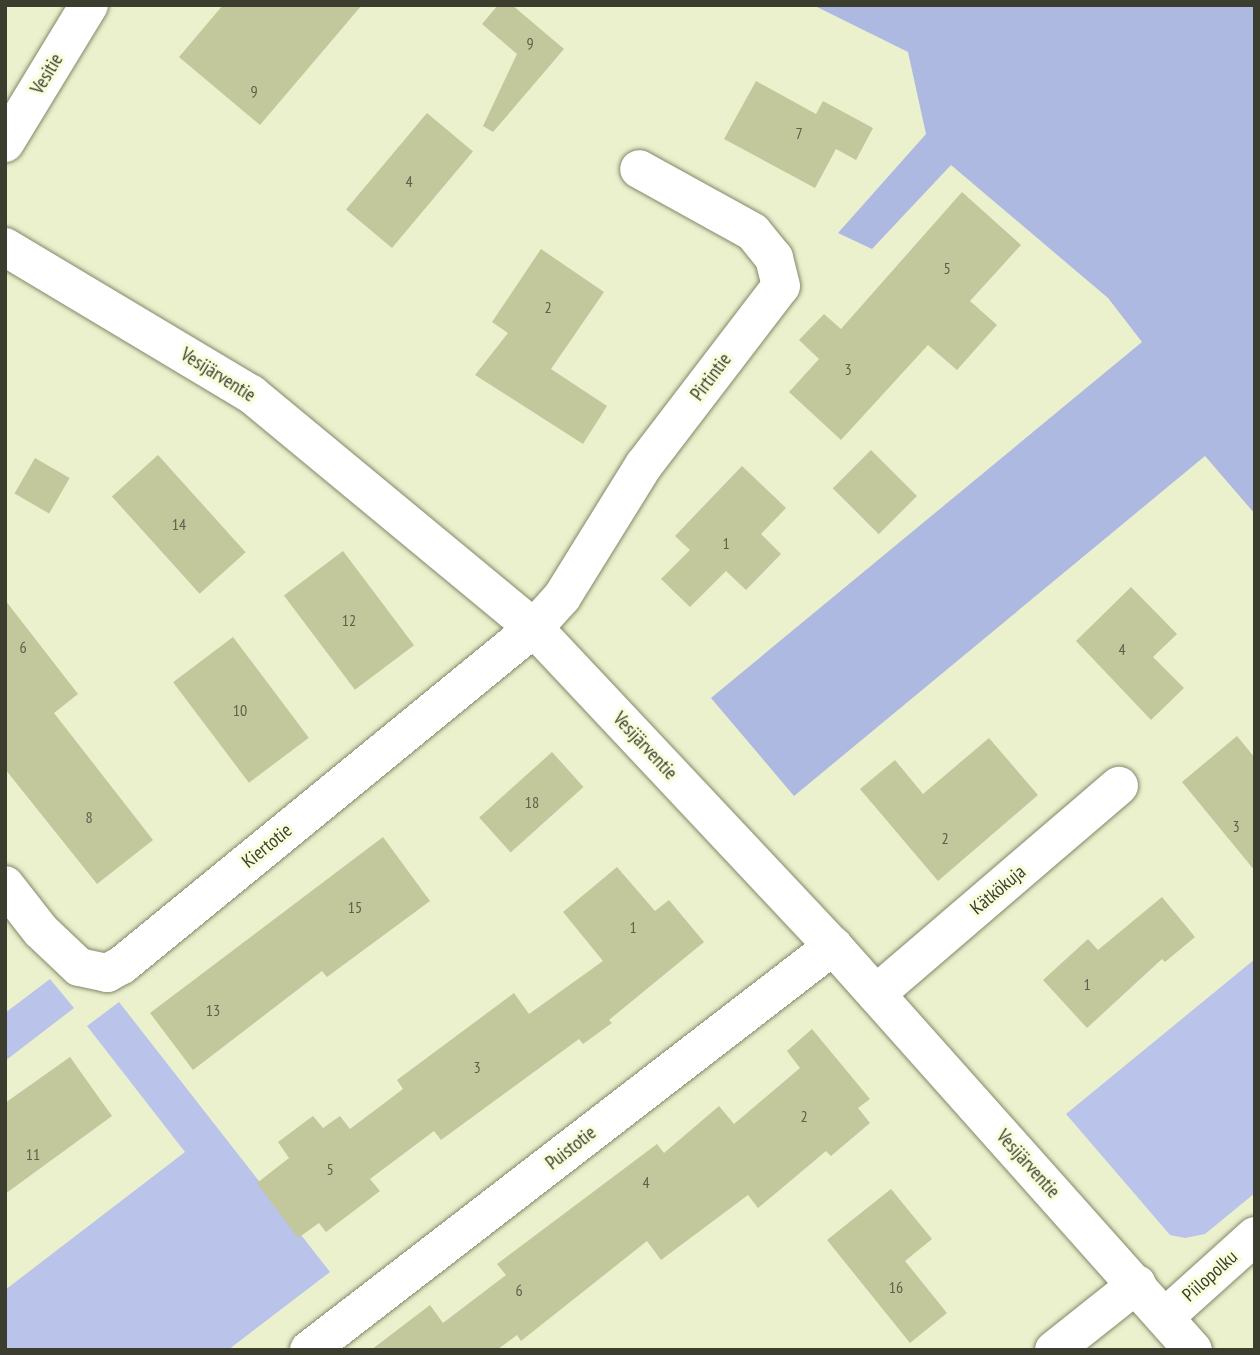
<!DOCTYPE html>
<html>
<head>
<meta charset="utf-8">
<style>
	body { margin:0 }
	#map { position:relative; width:1260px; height:1355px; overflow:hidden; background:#ebf0cd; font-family:"PT Sans Narrow",sans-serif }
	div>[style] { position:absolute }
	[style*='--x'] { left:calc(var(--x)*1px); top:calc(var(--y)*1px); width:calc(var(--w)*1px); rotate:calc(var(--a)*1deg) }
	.green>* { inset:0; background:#bac4ea }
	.forest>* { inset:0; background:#aeb9e2 }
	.building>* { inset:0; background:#c2c89c; transform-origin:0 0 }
	.roads { filter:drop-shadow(0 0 2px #848869) drop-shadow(0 0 2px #848869) }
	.minor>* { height:38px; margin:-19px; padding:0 19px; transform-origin:19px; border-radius:19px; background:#fff }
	span { translate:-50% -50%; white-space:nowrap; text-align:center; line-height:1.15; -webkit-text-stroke:6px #f8fdda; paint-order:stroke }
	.number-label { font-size:16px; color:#5d604a }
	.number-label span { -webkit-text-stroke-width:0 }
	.street-label { font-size:19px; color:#3b3d2f }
	.frame { position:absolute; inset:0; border:7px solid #3b3d2f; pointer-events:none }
</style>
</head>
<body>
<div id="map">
	<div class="green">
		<div style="clip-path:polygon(1255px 959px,1255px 1193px,1205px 1234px,1185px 1238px,1170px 1235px,1066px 1114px)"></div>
		<div style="clip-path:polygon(50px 979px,74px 1008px,5px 1061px,5px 1013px)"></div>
		<div style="clip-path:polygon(119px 1002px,330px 1272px,228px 1350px,5px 1350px,5px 1290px,185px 1152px,87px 1026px)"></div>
	</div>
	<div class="forest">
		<div style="clip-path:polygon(813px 5px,1255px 5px,1255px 514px,1205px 456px,794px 796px,711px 698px,1142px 342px,1108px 298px,951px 165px,872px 249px,838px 233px,926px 134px,908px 52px)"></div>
	</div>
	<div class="building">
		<div style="clip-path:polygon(223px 5px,362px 5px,260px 125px,179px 57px)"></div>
		<div style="clip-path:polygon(498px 5px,512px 5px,564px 49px,493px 132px,483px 126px,517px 54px,482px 24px)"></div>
		<div style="clip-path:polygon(756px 81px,816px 114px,823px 101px,873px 128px,856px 160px,836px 149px,815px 188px,724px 139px)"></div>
		<div style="left:427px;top:113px;width:60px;height:126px;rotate:40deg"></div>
		<div style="clip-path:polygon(962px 192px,1021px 245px,970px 301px,997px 325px,957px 370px,928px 345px,841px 440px,789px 392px,819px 359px,799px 340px,824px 314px,841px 329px)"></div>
		<div style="clip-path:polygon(541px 249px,604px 292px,551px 369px,607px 406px,583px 444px,475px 375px,508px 333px,492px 322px)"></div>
		<div style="left:871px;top:450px;width:65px;height:54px;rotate:45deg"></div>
		<div style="left:158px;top:455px;width:131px;height:62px;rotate:48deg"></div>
		<div style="left:35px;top:458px;width:40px;height:41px;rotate:30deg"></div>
		<div style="clip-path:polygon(742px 466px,786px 508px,761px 534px,781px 554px,746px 590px,726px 571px,690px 607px,661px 579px,690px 550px,675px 536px)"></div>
		<div style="left:343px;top:551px;width:118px;height:74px;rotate:53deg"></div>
		<div style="clip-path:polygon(1131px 587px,1177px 634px,1153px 657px,1184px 688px,1151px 720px,1076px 641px)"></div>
		<div style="clip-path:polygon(5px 600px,78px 694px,54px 713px,153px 840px,97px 884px,5px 769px)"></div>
		<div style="left:233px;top:637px;width:126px;height:75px;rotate:53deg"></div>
		<div style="clip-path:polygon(1237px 736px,1255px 758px,1255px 871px,1182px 782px)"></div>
		<div style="clip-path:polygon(989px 738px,1038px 795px,938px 881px,860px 789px,895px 760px,923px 794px)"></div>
		<div style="left:552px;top:752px;width:47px;height:98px;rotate:48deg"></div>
		<div style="clip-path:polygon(383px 837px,430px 901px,327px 977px,322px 971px,193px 1070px,150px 1013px)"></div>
		<div style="clip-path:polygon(617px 867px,655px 911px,669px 900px,704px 942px,609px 1020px,612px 1023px,583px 1044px,579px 1039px,441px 1140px,434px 1131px,370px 1179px,380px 1191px,326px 1232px,319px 1223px,298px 1238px,257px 1183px,289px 1158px,278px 1142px,313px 1116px,323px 1128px,340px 1116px,350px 1129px,403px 1089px,397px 1080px,514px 993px,529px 1014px,603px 961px,563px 912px)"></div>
		<div style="clip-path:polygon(1162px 897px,1195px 937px,1165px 962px,1162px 959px,1087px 1028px,1043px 980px,1088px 939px,1098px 950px)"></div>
		<div style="clip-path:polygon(812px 1029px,870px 1099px,858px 1108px,870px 1123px,831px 1156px,826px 1151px,758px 1208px,748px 1195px,661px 1260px,647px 1241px,521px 1341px,517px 1335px,497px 1350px,371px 1350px,430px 1305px,443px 1323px,506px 1275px,497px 1264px,657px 1144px,664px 1153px,719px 1106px,734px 1124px,800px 1068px,787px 1051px)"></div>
		<div style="clip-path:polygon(70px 1057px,112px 1116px,5px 1194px,5px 1103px)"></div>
		<div style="clip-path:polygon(891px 1189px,932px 1239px,905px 1261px,947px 1313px,910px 1343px,827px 1240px)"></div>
	</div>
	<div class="roads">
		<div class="minor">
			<div style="--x:5;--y:143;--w:162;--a:-58.7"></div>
			<div style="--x:5;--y:247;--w:287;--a:30.9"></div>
			<div style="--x:251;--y:394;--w:367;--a:39.6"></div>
			<div style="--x:534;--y:628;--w:436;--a:46.8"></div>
			<div style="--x:833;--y:946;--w:541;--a:48.3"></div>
			<div style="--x:5;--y:885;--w:58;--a:52"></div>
			<div style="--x:41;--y:931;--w:52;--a:43.5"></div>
			<div style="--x:79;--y:967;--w:29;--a:12"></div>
			<div style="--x:107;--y:973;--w:17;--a:-28"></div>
			<div style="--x:122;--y:965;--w:532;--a:-39.28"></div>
			<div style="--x:534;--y:628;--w:42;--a:-47.9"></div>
			<div style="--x:562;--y:597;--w:155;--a:-58.2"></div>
			<div style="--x:644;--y:465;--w:225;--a:-52.6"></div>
			<div style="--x:781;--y:286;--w:29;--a:-104"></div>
			<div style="--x:774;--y:258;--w:33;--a:-129"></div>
			<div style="--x:753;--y:232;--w:130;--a:-151.1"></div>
			<div style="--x:876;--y:994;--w:320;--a:-40.6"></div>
			<div style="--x:1165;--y:1317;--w:121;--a:-42"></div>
			<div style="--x:309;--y:1350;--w:662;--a:-37.63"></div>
			<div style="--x:1054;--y:1350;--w:106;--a:-38.5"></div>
		</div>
	</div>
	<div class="number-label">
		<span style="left:530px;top:43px">9</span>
		<span style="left:254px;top:91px">9</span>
		<span style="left:799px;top:133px">7</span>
		<span style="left:409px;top:181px">4</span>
		<span style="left:947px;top:268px">5</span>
		<span style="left:548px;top:307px">2</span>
		<span style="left:848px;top:369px">3</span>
		<span style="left:179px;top:524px">14</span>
		<span style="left:726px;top:543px">1</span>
		<span style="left:349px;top:620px">12</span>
		<span style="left:23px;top:647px">6</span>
		<span style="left:1122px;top:649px">4</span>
		<span style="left:240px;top:710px">10</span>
		<span style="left:532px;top:802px">18</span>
		<span style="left:89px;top:817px">8</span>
		<span style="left:1236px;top:826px">3</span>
		<span style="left:945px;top:838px">2</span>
		<span style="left:355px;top:907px">15</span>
		<span style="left:633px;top:927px">1</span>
		<span style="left:1087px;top:984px">1</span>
		<span style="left:213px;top:1010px">13</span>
		<span style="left:477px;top:1067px">3</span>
		<span style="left:804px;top:1116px">2</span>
		<span style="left:33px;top:1154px">11</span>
		<span style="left:330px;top:1169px">5</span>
		<span style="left:646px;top:1182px">4</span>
		<span style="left:896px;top:1287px">16</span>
		<span style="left:519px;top:1290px">6</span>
	</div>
	<div class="street-label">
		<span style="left:47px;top:74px;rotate:-59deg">Vesitie</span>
		<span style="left:218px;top:375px;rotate:32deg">Vesijärventie</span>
		<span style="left:711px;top:377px;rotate:-53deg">Pirtintie</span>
		<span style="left:645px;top:746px;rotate:47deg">Vesijärventie</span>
		<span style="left:267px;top:846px;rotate:-39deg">Kiertotie</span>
		<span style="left:998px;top:890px;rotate:-40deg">Kätkökuja</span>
		<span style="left:571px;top:1148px;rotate:-38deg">Puistotie</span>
		<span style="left:1028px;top:1164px;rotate:48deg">Vesijärventie</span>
		<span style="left:1210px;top:1276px;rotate:-42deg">Piilopolku</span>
	</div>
	<div class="frame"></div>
</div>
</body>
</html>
